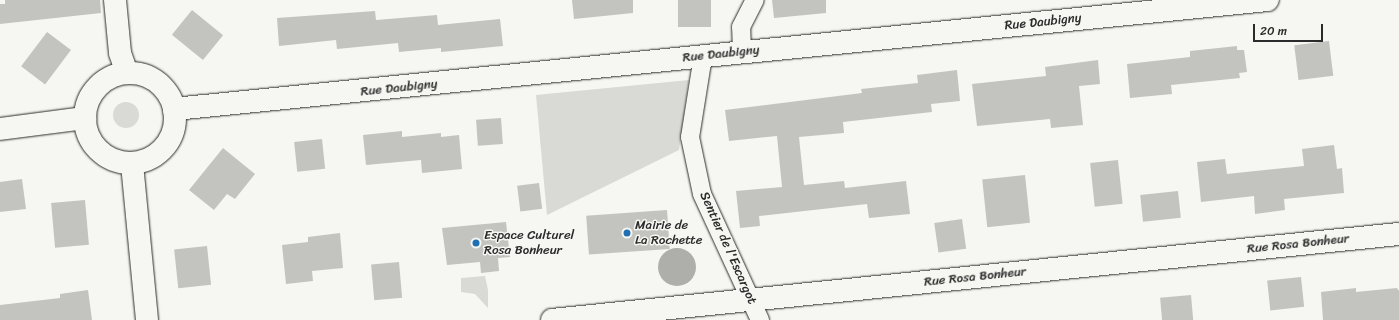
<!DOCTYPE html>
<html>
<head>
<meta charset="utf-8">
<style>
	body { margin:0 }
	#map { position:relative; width:1399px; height:320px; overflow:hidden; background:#f6f6f2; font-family:Sriracha,sans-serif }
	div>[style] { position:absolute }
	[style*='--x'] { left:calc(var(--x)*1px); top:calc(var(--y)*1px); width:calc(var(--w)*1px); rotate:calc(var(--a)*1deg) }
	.green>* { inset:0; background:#d9d9d5 }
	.round { border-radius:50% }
	.water>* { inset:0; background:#aeaeab }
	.building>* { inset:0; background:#c3c3c0; transform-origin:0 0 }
	.roads { filter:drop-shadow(0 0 1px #2b2b2b) drop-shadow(0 0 1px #2b2b2b) }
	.pedestrian>* { height:18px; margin:-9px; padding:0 9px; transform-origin:9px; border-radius:9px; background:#f6f6f2 }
	.minor>* { height:22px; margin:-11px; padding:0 11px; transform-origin:11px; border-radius:11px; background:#f6f6f2 }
	.minor>.ring { margin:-11px; padding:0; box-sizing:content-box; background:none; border:22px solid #f6f6f2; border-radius:50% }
	.dots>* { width:11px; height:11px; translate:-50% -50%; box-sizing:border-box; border:2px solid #f6f6f2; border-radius:50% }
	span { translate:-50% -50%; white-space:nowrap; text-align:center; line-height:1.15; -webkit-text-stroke:3px #f6f6f2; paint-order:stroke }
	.street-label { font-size:13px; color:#2b2b2b }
	.poi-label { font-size:13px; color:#2b2b2b }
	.left { translate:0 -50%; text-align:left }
	.scale { position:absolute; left:1253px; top:24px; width:70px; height:18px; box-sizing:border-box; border:2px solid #2b2b2b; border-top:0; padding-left:5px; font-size:12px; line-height:14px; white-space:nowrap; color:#2b2b2b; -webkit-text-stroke:3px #f6f6f2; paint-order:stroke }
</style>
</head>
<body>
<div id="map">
	<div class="green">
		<div style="clip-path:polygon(689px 80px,679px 150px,547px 215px,536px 95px)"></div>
		<div class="round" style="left:113px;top:102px;width:26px;height:26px"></div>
		<div style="clip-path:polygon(485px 276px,488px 290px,488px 308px,475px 294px,461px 292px,461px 278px)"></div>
	</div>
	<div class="water">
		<div class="round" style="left:658px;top:248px;width:38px;height:38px"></div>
	</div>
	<div class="building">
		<div style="clip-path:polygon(5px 0,100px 0,101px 13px,0 24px,0 4px,5px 4px)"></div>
		<div style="clip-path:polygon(572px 0,633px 0,633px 13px,574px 19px)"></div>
		<div style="left:678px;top:0;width:33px;height:27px"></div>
		<div style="clip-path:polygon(772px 0,826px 0,826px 13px,774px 18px)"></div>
		<div style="left:192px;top:10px;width:40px;height:32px;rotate:39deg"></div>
		<div style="clip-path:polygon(375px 11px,376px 20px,437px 15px,438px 25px,500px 19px,503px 46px,441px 52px,441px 48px,399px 52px,398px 43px,337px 49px,336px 40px,279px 46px,277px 18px)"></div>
		<div style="left:47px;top:32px;width:30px;height:43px;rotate:37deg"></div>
		<div style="left:1329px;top:41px;width:35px;height:35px;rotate:83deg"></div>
		<div style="clip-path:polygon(1237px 46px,1237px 50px,1244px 50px,1247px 72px,1239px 73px,1240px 78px,1171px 85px,1172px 94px,1130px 98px,1127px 64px,1190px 57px,1190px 51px)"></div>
		<div style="clip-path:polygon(1098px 60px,1100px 84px,1079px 86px,1083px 125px,1051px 128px,1050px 119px,977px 126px,972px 84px,1046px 76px,1045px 67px)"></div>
		<div style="clip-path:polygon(957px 70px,960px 101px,931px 104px,932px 112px,843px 122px,844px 133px,799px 137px,804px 185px,844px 181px,845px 188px,906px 181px,910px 214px,869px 218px,867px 204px,759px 216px,760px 226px,740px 228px,736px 191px,782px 187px,777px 136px,729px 141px,725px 110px,862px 93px,861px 89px,918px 83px,917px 75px)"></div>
		<div style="left:501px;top:118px;width:26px;height:25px;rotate:86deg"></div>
		<div style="clip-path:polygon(402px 131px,402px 137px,441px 133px,441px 137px,459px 135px,462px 169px,422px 173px,421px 160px,366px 165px,363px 135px)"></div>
		<div style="left:322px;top:139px;width:30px;height:28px;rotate:84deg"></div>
		<div style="clip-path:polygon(1334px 145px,1337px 169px,1342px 168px,1344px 193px,1284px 199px,1285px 210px,1255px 214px,1254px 196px,1201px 202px,1197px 162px,1225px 159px,1227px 174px,1304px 166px,1302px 149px)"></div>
		<div style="clip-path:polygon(223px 148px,255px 174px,235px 199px,227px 194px,214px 210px,189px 190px)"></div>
		<div style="left:1118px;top:160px;width:44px;height:28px;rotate:84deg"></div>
		<div style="left:1025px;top:175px;width:48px;height:43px;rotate:84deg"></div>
		<div style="clip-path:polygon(22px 179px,26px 209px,0 212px,0 182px)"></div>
		<div style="left:539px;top:183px;width:26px;height:22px;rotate:83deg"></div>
		<div style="left:1178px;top:191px;width:27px;height:38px;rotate:84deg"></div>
		<div style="left:85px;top:200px;width:45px;height:34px;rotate:85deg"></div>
		<div style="left:667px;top:210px;width:39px;height:81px;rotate:86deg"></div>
		<div style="left:962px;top:219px;width:30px;height:28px;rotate:82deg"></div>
		<div style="clip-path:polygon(506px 222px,510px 257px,498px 258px,499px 271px,481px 273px,480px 262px,447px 265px,442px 228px)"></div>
		<div style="clip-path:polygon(340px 233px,343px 268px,312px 271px,313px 281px,286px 284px,282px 245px,308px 242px,308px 237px)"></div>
		<div style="left:207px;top:246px;width:39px;height:33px;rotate:84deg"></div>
		<div style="left:399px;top:262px;width:36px;height:28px;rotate:85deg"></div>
		<div style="left:1301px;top:277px;width:30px;height:34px;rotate:84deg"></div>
		<div style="clip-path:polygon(1356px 288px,1356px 292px,1397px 288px,1399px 291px,1399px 320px,1323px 320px,1321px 292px)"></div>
		<div style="clip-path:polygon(88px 290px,92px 320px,0 320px,0 305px,60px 298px,60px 294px)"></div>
		<div style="left:1191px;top:295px;width:25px;height:31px;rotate:85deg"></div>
	</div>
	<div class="roads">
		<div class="pedestrian">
			<div style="--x:742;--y:52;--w:25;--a:-92"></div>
			<div style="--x:741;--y:27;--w:30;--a:-63"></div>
			<div style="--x:703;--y:56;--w:82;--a:99.1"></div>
			<div style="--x:690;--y:137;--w:58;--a:78.1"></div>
			<div style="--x:702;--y:194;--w:139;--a:65.3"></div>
		</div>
		<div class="minor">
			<div style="--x:115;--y:0;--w:53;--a:84.6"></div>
			<div style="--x:120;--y:53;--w:21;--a:71"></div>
			<div class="ring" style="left:85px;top:73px;width:68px;height:68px"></div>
			<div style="--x:174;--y:109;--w:1099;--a:-5.69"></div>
			<div style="--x:0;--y:129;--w:86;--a:-7.4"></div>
			<div style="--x:132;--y:164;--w:157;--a:84.5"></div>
			<div style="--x:552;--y:320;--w:851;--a:-5.8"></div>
		</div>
	</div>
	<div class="dots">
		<div style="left:627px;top:233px;background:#1f6fb2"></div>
		<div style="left:476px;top:243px;background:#1f6fb2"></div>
	</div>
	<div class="street-label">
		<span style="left:1043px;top:22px;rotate:-6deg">Rue Daubigny</span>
		<span style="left:721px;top:54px;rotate:-6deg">Rue Daubigny</span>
		<span style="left:399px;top:88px;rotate:-6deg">Rue Daubigny</span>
		<span style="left:1298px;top:244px;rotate:-6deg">Rue Rosa Bonheur</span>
		<span style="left:728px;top:248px;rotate:66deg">Sentier de l'Escargot</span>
		<span style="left:975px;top:277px;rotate:-6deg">Rue Rosa Bonheur</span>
	</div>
	<div class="poi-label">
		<span class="left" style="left:635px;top:233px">Mairie de<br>La Rochette</span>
		<span class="left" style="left:484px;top:243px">Espace Culturel<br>Rosa Bonheur</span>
	</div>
	<div class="scale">20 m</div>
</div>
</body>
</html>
